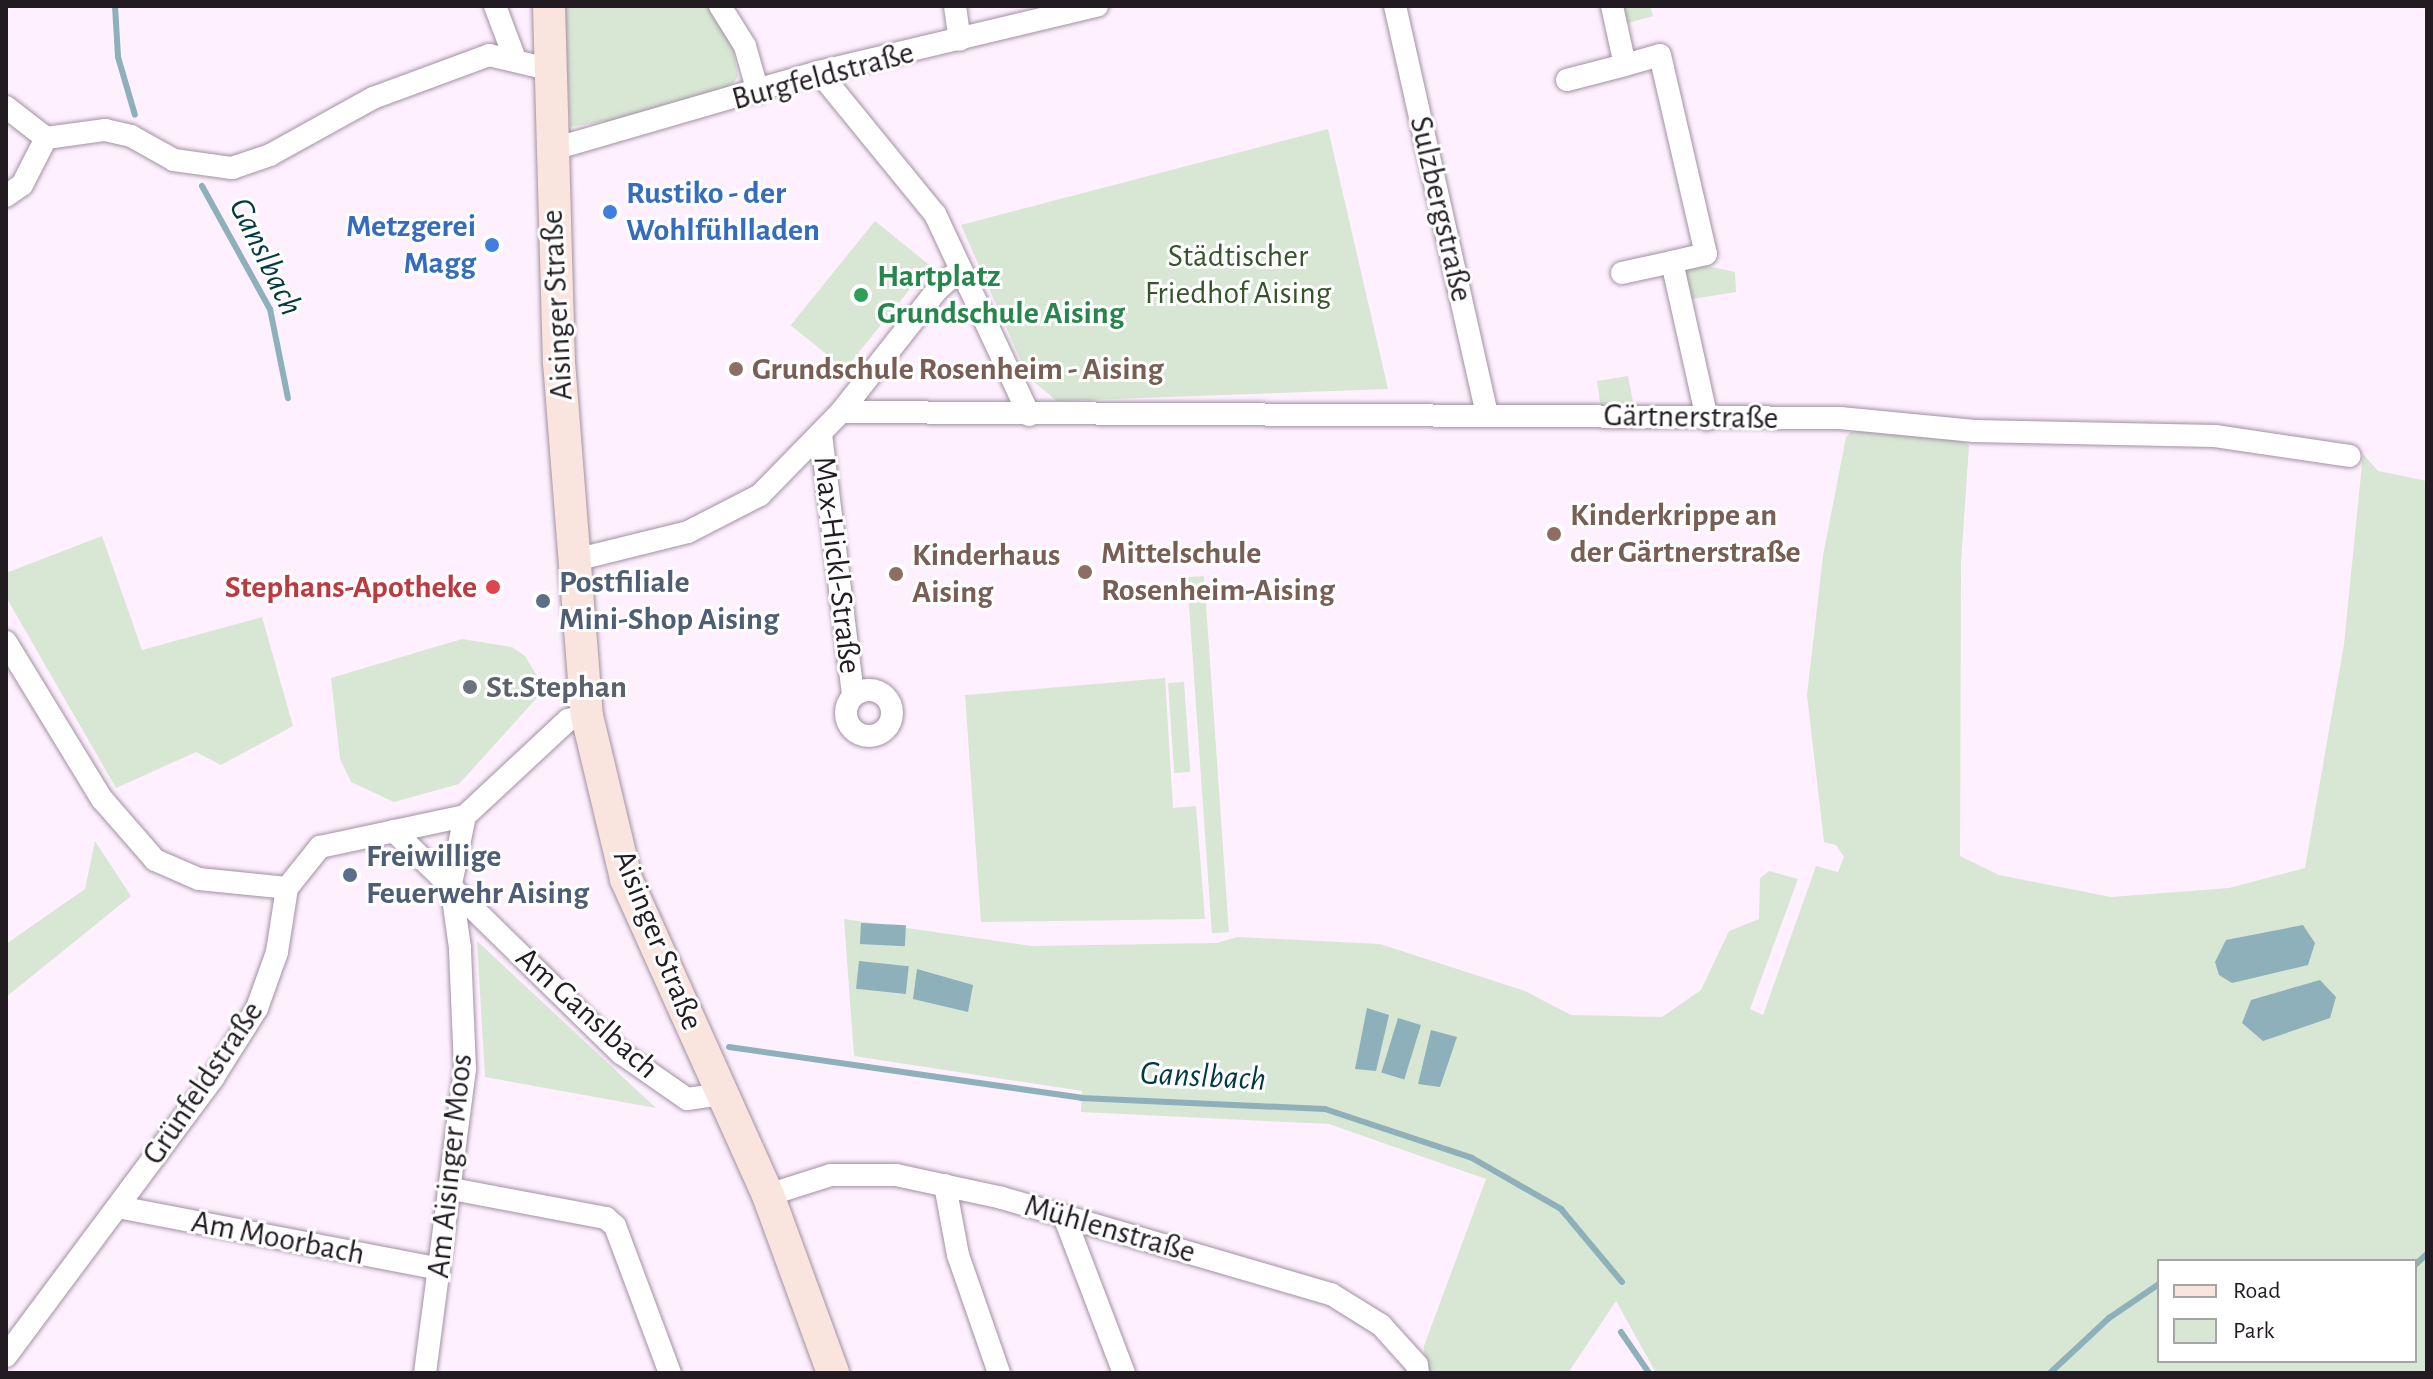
<!DOCTYPE html>
<html>
<head>
<meta charset="utf-8">
<style>
	body { margin:0 }
	#map { position:relative; width:2433px; height:1379px; overflow:hidden; background:#fef0fe; font-family:"Alegreya Sans",sans-serif }
	div>[style] { position:absolute }
	[style*='--x'] { left:calc(var(--x)*1px); top:calc(var(--y)*1px); width:calc(var(--w)*1px); rotate:calc(var(--a)*1deg) }
	.green>* { inset:0; background:#d8e6d4; transform-origin:0 0 }
	.water>* { inset:0; background:#8db0bb; transform-origin:0 0 }
	.stream>* { height:6px; margin:-3px; padding:0 3px; transform-origin:3px; border-radius:3px; background:#8db0bb }
	.roads { filter:drop-shadow(0 0 2px #a191a2) drop-shadow(0 0 2px #a191a2) }
	.street>* { height:22px; margin:-11px; padding:0 11px; transform-origin:11px; border-radius:11px; background:#fff }
	.street>.ring { margin:-11px; padding:0; box-sizing:content-box; background:none; border:22px solid #fff; border-radius:50% }
	.secondary>* { height:32px; margin:-16px; padding:0 16px; transform-origin:16px; border-radius:16px; background:#fae5de }
	.dots>* { width:22px; height:22px; translate:-50% -50%; box-sizing:border-box; border:4px solid #fff; border-radius:50% }
	span { translate:-50% -50%; white-space:nowrap; text-align:center; line-height:1.15; -webkit-text-stroke:6px #fff; paint-order:stroke }
	.street-label { font-size:32px; color:#221c22 }
	.shop-label { font-size:32px; color:#366cbe; font-weight:700 }
	.left { translate:0 -50%; text-align:left }
	.right { translate:-100% -50%; text-align:right }
	.park-label { font-size:32px; color:#36532c }
	.leisure-label { font-size:32px; color:#27864d; font-weight:700 }
	.education-label { font-size:32px; color:#785e54; font-weight:700 }
	.service-label { font-size:32px; color:#4e5e75; font-weight:700 }
	.health-label { font-size:32px; color:#be3a42; font-weight:700 }
	.worship-label { font-size:32px; color:#5b616d; font-weight:700 }
	.water-label { font-size:34px; color:#003844; font-style:italic }
	.frame { position:absolute; inset:0; border:8px solid #221c22; pointer-events:none }
	.legend { position:absolute; left:2157px; top:1259px; width:260px; height:104px; box-sizing:border-box; background:#fff; border:2px solid #a7a4a7; margin:0; padding:10px 14px; list-style:none; font-size:24px; color:#221c22 }
	.legend li { display:flex; align-items:center; gap:16px; height:40px }
	.legend b { width:40px; border:2px solid #a7a4a7 }
</style>
</head>
<body>
<div id="map">
	<div class="green">
		<div style="clip-path:polygon(564px 6px,708px 6px,733px 47px,738px 77px,730px 87px,631px 117px,570px 127px)"></div>
		<div style="clip-path:polygon(1616px 6px,1650px 6px,1653px 16px,1621px 25px)"></div>
		<div style="clip-path:polygon(1328px 129px,1388px 389px,1057px 401px,1028px 377px,961px 225px)"></div>
		<div style="left:875px;top:221px;width:70px;height:134px;rotate:39deg"></div>
		<div style="clip-path:polygon(1702px 265px,1735px 272px,1736px 292px,1692px 299px,1684px 268px)"></div>
		<div style="clip-path:polygon(1628px 376px,1634px 407px,1601px 409px,1597px 381px)"></div>
		<div style="clip-path:polygon(evenodd,1852px 431px,1948px 435px,1969px 445px,1961px 563px,1960px 856px,1999px 875px,2111px 897px,2229px 888px,2305px 868px,2344px 644px,2363px 454px,2378px 471px,2427px 481px,2427px 1373px,1656px 1373px,1616px 1301px,1568px 1373px,1425px 1373px,1424px 1346px,1486px 1179px,1329px 1124px,1081px 1112px,1082px 1091px,854px 1056px,844px 919px,1032px 946px,1217px 943px,1237px 937px,1380px 944px,1525px 991px,1571px 1015px,1662px 1017px,1701px 990px,1729px 931px,1759px 919px,1760px 878px,1769px 871px,1798px 879px,1750px 1009px,1763px 1015px,1816px 866px,1838px 872px,1844px 857px,1836px 845px,1824px 842px,1807px 695px,1823px 556px,1846px 437px,1852px 431px,2159px 1261px,2415px 1261px,2415px 1361px,2159px 1361px,2159px 1261px)"></div>
		<div style="clip-path:polygon(102px 536px,142px 650px,262px 617px,293px 726px,221px 765px,196px 752px,116px 788px,6px 597px,6px 573px)"></div>
		<div style="left:1204px;top:576px;width:357px;height:17px;rotate:86deg"></div>
		<div style="clip-path:polygon(462px 639px,512px 647px,525px 656px,545px 689px,459px 784px,394px 802px,351px 782px,340px 759px,331px 678px)"></div>
		<div style="clip-path:polygon(1165px 678px,1173px 808px,1196px 806px,1205px 919px,981px 922px,965px 695px)"></div>
		<div style="left:1184px;top:682px;width:90px;height:16px;rotate:86deg"></div>
		<div style="clip-path:polygon(95px 841px,131px 896px,6px 997px,6px 944px,85px 889px)"></div>
		<div style="clip-path:polygon(477px 941px,656px 1108px,485px 1077px)"></div>
	</div>
	<div class="water">
		<div style="left:861px;top:923px;width:45px;height:21px;rotate:3deg"></div>
		<div style="clip-path:polygon(2303px 925px,2315px 943px,2308px 965px,2232px 983px,2219px 975px,2215px 962px,2226px 940px)"></div>
		<div style="left:859px;top:961px;width:50px;height:28px;rotate:6deg"></div>
		<div style="clip-path:polygon(917px 969px,973px 985px,968px 1012px,913px 999px)"></div>
		<div style="clip-path:polygon(2320px 980px,2336px 997px,2330px 1018px,2263px 1041px,2242px 1023px,2251px 1000px)"></div>
		<div style="clip-path:polygon(1367px 1008px,1389px 1015px,1376px 1071px,1355px 1069px)"></div>
		<div style="left:1398px;top:1018px;width:24px;height:57px;rotate:17deg"></div>
		<div style="clip-path:polygon(1431px 1030px,1457px 1037px,1440px 1087px,1418px 1084px)"></div>
	</div>
	<div class="stream">
		<div style="--x:115;--y:6;--w:51;--a:86.6"></div>
		<div style="--x:118;--y:57;--w:60;--a:73.7"></div>
		<div style="--x:202;--y:186;--w:141;--a:61.1"></div>
		<div style="--x:270;--y:309;--w:91;--a:78.6"></div>
		<div style="--x:729;--y:1047;--w:356;--a:8.2"></div>
		<div style="--x:1081;--y:1098;--w:244;--a:2.6"></div>
		<div style="--x:1325;--y:1109;--w:155;--a:18.4"></div>
		<div style="--x:1472;--y:1158;--w:103;--a:29.8"></div>
		<div style="--x:1561;--y:1209;--w:95;--a:50.1"></div>
		<div style="--x:2415;--y:1265;--w:16;--a:-43"></div>
		<div style="--x:1621;--y:1332;--w:50;--a:55.7"></div>
		<div style="--x:2050;--y:1373;--w:81;--a:-43"></div>
		<div style="--x:2109;--y:1318;--w:60;--a:-34.2"></div>
	</div>
	<div class="roads">
		<div class="street">
			<div style="--x:495;--y:6;--w:57;--a:69.3"></div>
			<div style="--x:720;--y:6;--w:47;--a:58"></div>
			<div style="--x:745;--y:46;--w:48;--a:74.2"></div>
			<div style="--x:955;--y:6;--w:34;--a:82"></div>
			<div style="--x:1395;--y:6;--w:417;--a:77.3"></div>
			<div style="--x:1612;--y:6;--w:60;--a:77.6"></div>
			<div style="--x:1625;--y:65;--w:36;--a:-16"></div>
			<div style="--x:1660;--y:55;--w:204;--a:77"></div>
			<div style="--x:1706;--y:254;--w:35;--a:167"></div>
			<div style="--x:1672;--y:262;--w:161;--a:77.4"></div>
			<div style="--x:819;--y:72;--w:183;--a:50.8"></div>
			<div style="--x:935;--y:214;--w:222;--a:64.9"></div>
			<div style="--x:1567;--y:80;--w:60;--a:-14.5"></div>
			<div style="--x:6;--y:107;--w:51;--a:37.8"></div>
			<div style="--x:46;--y:138;--w:60;--a:-7.7"></div>
			<div style="--x:105;--y:130;--w:27;--a:13"></div>
			<div style="--x:131;--y:136;--w:49;--a:29.2"></div>
			<div style="--x:174;--y:160;--w:59;--a:7.9"></div>
			<div style="--x:232;--y:168;--w:40;--a:-18.9"></div>
			<div style="--x:270;--y:155;--w:118;--a:-29"></div>
			<div style="--x:373;--y:98;--w:124;--a:-20.3"></div>
			<div style="--x:489;--y:55;--w:61;--a:13.3"></div>
			<div style="--x:550;--y:150;--w:280;--a:-16.2"></div>
			<div style="--x:819;--y:72;--w:286;--a:-13.4"></div>
			<div style="--x:6;--y:196;--w:19;--a:-35"></div>
			<div style="--x:22;--y:185;--w:53;--a:-62.9"></div>
			<div style="--x:1622;--y:273;--w:51;--a:-12.4"></div>
			<div style="--x:841;--y:412;--w:999;--a:0.34"></div>
			<div style="--x:1840;--y:418;--w:135;--a:5.5"></div>
			<div style="--x:1974;--y:431;--w:241;--a:1.2"></div>
			<div style="--x:2215;--y:436;--w:136;--a:8.4"></div>
			<div style="--x:821;--y:434;--w:264;--a:83"></div>
			<div style="--x:575;--y:560;--w:116;--a:-13.9"></div>
			<div style="--x:688;--y:532;--w:81;--a:-27.2"></div>
			<div style="--x:760;--y:495;--w:116;--a:-45.7"></div>
			<div style="--x:841;--y:412;--w:155;--a:-51.8"></div>
			<div style="--x:937;--y:290;--w:31;--a:-42"></div>
			<div style="--x:6;--y:642;--w:184;--a:58.6"></div>
			<div style="--x:102;--y:799;--w:81;--a:49"></div>
			<div style="--x:155;--y:860;--w:48;--a:23.4"></div>
			<div style="--x:199;--y:879;--w:88;--a:5.8"></div>
			<div class="ring" style="left:846px;top:690px;width:24px;height:24px"></div>
			<div style="--x:394;--y:831;--w:318;--a:44.4"></div>
			<div style="--x:621;--y:1053;--w:80;--a:34.9"></div>
			<div style="--x:687;--y:1099;--w:37;--a:-8"></div>
			<div style="--x:945;--y:1185;--w:71;--a:79.5"></div>
			<div style="--x:958;--y:1255;--w:125;--a:70.8"></div>
			<div style="--x:452;--y:1189;--w:157;--a:10.7"></div>
			<div style="--x:606;--y:1218;--w:12;--a:42"></div>
			<div style="--x:615;--y:1226;--w:157;--a:69.5"></div>
			<div style="--x:768;--y:1195;--w:66;--a:-17.6"></div>
			<div style="--x:831;--y:1175;--w:65;--a:0"></div>
			<div style="--x:896;--y:1175;--w:108;--a:12.2"></div>
			<div style="--x:1002;--y:1198;--w:343;--a:16.3"></div>
			<div style="--x:1331;--y:1294;--w:59;--a:31.8"></div>
			<div style="--x:1381;--y:1325;--w:54;--a:48"></div>
			<div style="--x:1417;--y:1365;--w:8;--a:83"></div>
			<div style="--x:118;--y:1207;--w:327;--a:10.9"></div>
			<div style="--x:1064;--y:1216;--w:168;--a:69.1"></div>
			<div style="--x:6;--y:1356;--w:347;--a:-53.3"></div>
			<div style="--x:213;--y:1078;--w:83;--a:-57.8"></div>
			<div style="--x:257;--y:1008;--w:59;--a:-70.3"></div>
			<div style="--x:277;--y:952;--w:65;--a:-81.1"></div>
			<div style="--x:287;--y:888;--w:53;--a:-51.2"></div>
			<div style="--x:320;--y:847;--w:148;--a:-12.1"></div>
			<div style="--x:465;--y:816;--w:141;--a:-43"></div>
			<div style="--x:568;--y:720;--w:19;--a:-12"></div>
			<div style="--x:425;--y:1373;--w:307;--a:-82.5"></div>
			<div style="--x:465;--y:1069;--w:121;--a:-92.4"></div>
			<div style="--x:460;--y:948;--w:65;--a:-98"></div>
			<div style="--x:451;--y:884;--w:69;--a:-78.4"></div>
		</div>
		<div class="secondary">
			<div style="--x:549;--y:6;--w:356;--a:88.4"></div>
			<div style="--x:559;--y:362;--w:355;--a:85.5"></div>
			<div style="--x:587;--y:716;--w:168;--a:76.5"></div>
			<div style="--x:626;--y:879;--w:346;--a:65.8"></div>
			<div style="--x:768;--y:1195;--w:189;--a:69.9"></div>
		</div>
	</div>
	<div class="dots">
		<div style="left:610px;top:212px;background:#3f7fe0"></div>
		<div style="left:492px;top:245px;background:#3f7fe0"></div>
		<div style="left:861px;top:295px;background:#2e9e5b"></div>
		<div style="left:736px;top:369px;background:#8d6e63"></div>
		<div style="left:1554px;top:534px;background:#8d6e63"></div>
		<div style="left:1085px;top:572px;background:#8d6e63"></div>
		<div style="left:896px;top:574px;background:#8d6e63"></div>
		<div style="left:493px;top:587px;background:#e0444e"></div>
		<div style="left:543px;top:601px;background:#5c6f8a"></div>
		<div style="left:470px;top:687px;background:#6b7280"></div>
		<div style="left:350px;top:875px;background:#5c6f8a"></div>
	</div>
	<div class="street-label">
		<span style="left:823px;top:76px;rotate:-15deg">Burgfeldstraße</span>
		<span style="left:1441px;top:209px;rotate:77deg">Sulzbergstraße</span>
		<span style="left:557px;top:305px;rotate:-93deg">Aisinger Straße</span>
		<span style="left:1691px;top:417px;rotate:1deg">Gärtnerstraße</span>
		<span style="left:837px;top:565px;rotate:83deg">Max-Hickl-Straße</span>
		<span style="left:658px;top:940px;rotate:68deg">Aisinger Straße</span>
		<span style="left:587px;top:1013px;rotate:42deg">Am Ganslbach</span>
		<span style="left:203px;top:1083px;rotate:-56deg">Grünfeldstraße</span>
		<span style="left:450px;top:1166px;rotate:-84deg">Am Aisinger Moos</span>
		<span style="left:1110px;top:1229px;rotate:16deg">Mühlenstraße</span>
		<span style="left:278px;top:1238px;rotate:11deg">Am Moorbach</span>
	</div>
	<div class="shop-label">
		<span class="left" style="left:626px;top:212px">Rustiko - der<br>Wohlfühlladen</span>
		<span class="right" style="left:476px;top:245px">Metzgerei<br>Magg</span>
	</div>
	<div class="park-label">
		<span style="left:1238px;top:275px">Städtischer<br>Friedhof Aising</span>
	</div>
	<div class="leisure-label">
		<span class="left" style="left:877px;top:295px">Hartplatz<br>Grundschule Aising</span>
	</div>
	<div class="education-label">
		<span class="left" style="left:752px;top:369px">Grundschule Rosenheim - Aising</span>
		<span class="left" style="left:1570px;top:534px">Kinderkrippe an<br>der Gärtnerstraße</span>
		<span class="left" style="left:1101px;top:572px">Mittelschule<br>Rosenheim-Aising</span>
		<span class="left" style="left:912px;top:574px">Kinderhaus<br>Aising</span>
	</div>
	<div class="service-label">
		<span class="left" style="left:559px;top:601px">Postfiliale<br>Mini-Shop Aising</span>
		<span class="left" style="left:366px;top:875px">Freiwillige<br>Feuerwehr Aising</span>
	</div>
	<div class="health-label">
		<span class="right" style="left:477px;top:587px">Stephans-Apotheke</span>
	</div>
	<div class="worship-label">
		<span class="left" style="left:486px;top:687px">St.Stephan</span>
	</div>
	<div class="water-label">
		<span style="left:265px;top:257px;rotate:64deg">Ganslbach</span>
		<span style="left:1203px;top:1077px;rotate:3deg">Ganslbach</span>
	</div>
	<div class="frame"></div>
	<ul class="legend">
	<li><b style="height:10px;background:#fae5de"></b>Road</li>
	<li><b style="height:22px;background:#d8e6d4"></b>Park</li>
	</ul>
</div>
</body>
</html>
